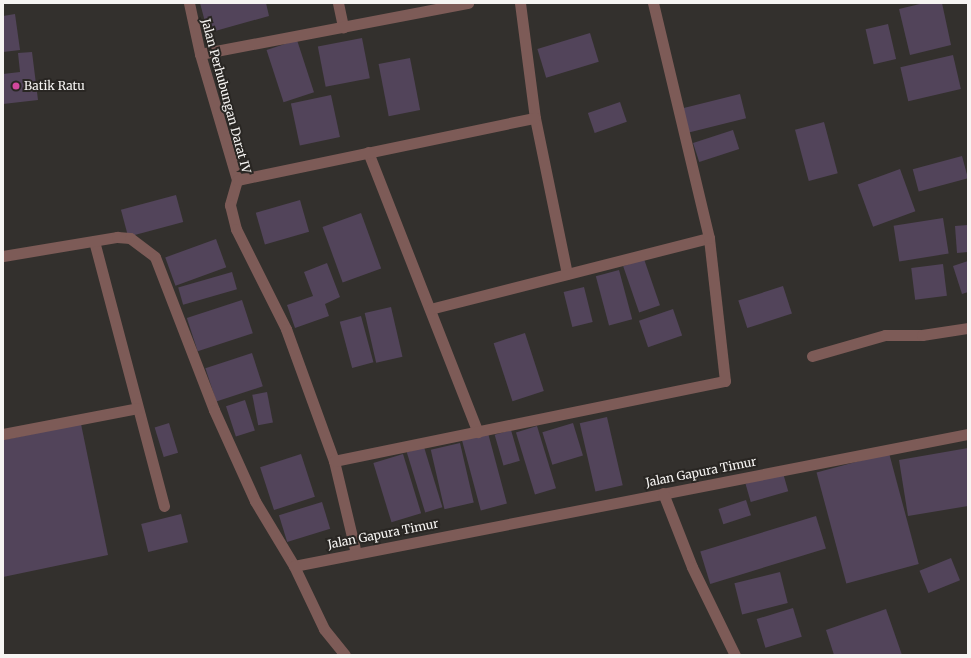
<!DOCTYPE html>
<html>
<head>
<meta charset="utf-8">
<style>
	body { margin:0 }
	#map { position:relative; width:971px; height:658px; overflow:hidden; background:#33302d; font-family:Merriweather,serif }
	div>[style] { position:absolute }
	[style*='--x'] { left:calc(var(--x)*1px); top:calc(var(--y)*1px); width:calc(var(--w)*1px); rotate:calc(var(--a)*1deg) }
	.building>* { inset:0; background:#52445a; transform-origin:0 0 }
	.service>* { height:11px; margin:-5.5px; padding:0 5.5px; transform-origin:5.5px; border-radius:5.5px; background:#7d5b57 }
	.minor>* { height:11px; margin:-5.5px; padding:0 5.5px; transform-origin:5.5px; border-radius:5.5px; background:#7d5b57 }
	.dots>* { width:11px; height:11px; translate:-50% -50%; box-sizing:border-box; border:2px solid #292623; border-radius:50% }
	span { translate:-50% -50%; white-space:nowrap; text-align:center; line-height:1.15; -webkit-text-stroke:4px #292623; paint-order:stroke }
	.poi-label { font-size:12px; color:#f6f4f2 }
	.left { translate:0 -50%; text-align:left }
	.street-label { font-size:12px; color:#f6f4f2 }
	.frame { position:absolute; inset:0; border:4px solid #f6f4f2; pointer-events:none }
</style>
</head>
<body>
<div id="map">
	<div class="building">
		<div style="clip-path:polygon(200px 3px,266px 3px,269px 16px,208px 33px)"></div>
		<div style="clip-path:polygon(924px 3px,942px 3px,951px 45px,910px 55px,899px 9px)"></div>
		<div style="clip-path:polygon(15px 14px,20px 50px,3px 52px,3px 16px)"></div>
		<div style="left:888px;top:24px;width:36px;height:23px;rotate:77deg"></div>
		<div style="left:590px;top:33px;width:30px;height:55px;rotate:73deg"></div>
		<div style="left:362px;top:38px;width:41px;height:45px;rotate:79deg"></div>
		<div style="left:297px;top:40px;width:55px;height:32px;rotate:72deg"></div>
		<div style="clip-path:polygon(32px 52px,38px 100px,3px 104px,3px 74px,20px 72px,18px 53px)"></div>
		<div style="left:953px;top:55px;width:35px;height:54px;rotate:77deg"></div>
		<div style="left:410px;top:58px;width:53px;height:32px;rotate:79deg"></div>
		<div style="left:740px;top:94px;width:25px;height:59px;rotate:76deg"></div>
		<div style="left:331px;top:95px;width:43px;height:41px;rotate:78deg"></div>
		<div style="left:620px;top:102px;width:21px;height:34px;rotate:71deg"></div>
		<div style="left:824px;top:122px;width:53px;height:30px;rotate:75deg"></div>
		<div style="left:733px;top:130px;width:20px;height:42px;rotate:72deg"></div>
		<div style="left:962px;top:156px;width:23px;height:51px;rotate:75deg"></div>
		<div style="left:900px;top:169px;width:45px;height:45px;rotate:70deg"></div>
		<div style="left:176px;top:195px;width:28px;height:57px;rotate:75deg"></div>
		<div style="left:300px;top:200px;width:33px;height:46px;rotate:74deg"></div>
		<div style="left:361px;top:213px;width:59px;height:41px;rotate:70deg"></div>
		<div style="left:943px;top:218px;width:36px;height:50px;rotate:81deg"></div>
		<div style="clip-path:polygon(968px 225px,968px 252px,957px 253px,955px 226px)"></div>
		<div style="left:216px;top:239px;width:30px;height:54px;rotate:70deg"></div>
		<div style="left:644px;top:259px;width:49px;height:22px;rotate:71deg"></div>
		<div style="clip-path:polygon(968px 261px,968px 292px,962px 294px,953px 266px)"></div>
		<div style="clip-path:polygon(327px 263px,340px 297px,325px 304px,329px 316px,295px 328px,287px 305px,313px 296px,304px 272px)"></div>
		<div style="left:943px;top:264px;width:32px;height:32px;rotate:83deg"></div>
		<div style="left:619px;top:270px;width:51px;height:24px;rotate:75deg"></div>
		<div style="left:232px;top:272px;width:18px;height:56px;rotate:74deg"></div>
		<div style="left:783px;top:286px;width:29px;height:47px;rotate:72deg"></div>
		<div style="left:584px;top:287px;width:36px;height:21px;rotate:76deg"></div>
		<div style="left:242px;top:300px;width:35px;height:58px;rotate:72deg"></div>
		<div style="left:391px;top:307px;width:51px;height:27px;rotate:77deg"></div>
		<div style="left:673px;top:309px;width:28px;height:36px;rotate:71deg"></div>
		<div style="left:361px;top:316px;width:48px;height:22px;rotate:75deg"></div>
		<div style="left:525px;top:333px;width:61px;height:33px;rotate:72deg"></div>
		<div style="left:252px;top:353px;width:35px;height:49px;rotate:72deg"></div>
		<div style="left:267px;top:392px;width:31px;height:15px;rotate:79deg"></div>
		<div style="left:245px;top:400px;width:32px;height:20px;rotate:72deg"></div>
		<div style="left:607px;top:417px;width:70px;height:28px;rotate:77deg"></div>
		<div style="left:169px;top:423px;width:31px;height:15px;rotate:73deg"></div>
		<div style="left:573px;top:423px;width:34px;height:32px;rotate:73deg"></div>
		<div style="clip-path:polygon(81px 424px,108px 555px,3px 577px,3px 440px)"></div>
		<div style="left:537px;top:426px;width:65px;height:22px;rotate:73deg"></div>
		<div style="left:511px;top:430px;width:32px;height:17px;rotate:74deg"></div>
		<div style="left:488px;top:433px;width:73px;height:27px;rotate:75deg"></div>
		<div style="left:460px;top:443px;width:61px;height:30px;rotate:77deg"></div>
		<div style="left:424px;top:447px;width:63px;height:18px;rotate:73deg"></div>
		<div style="clip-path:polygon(968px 448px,968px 506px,908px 516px,899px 460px)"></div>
		<div style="left:889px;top:453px;width:115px;height:75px;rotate:75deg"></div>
		<div style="left:301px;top:454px;width:45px;height:43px;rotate:72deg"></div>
		<div style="left:403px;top:454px;width:62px;height:31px;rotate:73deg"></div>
		<div style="left:783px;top:473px;width:19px;height:39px;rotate:74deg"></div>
		<div style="left:746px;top:500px;width:16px;height:29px;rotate:72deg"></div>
		<div style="left:322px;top:502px;width:28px;height:45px;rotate:73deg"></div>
		<div style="left:181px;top:514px;width:29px;height:41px;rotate:76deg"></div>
		<div style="left:816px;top:516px;width:34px;height:121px;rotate:73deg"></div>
		<div style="left:951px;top:558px;width:24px;height:34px;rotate:68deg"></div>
		<div style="left:780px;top:572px;width:32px;height:47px;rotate:76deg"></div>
		<div style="left:793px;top:608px;width:30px;height:38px;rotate:73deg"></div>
		<div style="clip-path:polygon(886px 609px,902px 655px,834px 655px,826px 630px)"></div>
	</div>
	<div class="service">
		<div style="--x:94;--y:241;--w:274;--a:75.2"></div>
		<div style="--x:3;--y:434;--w:137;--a:-10.9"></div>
	</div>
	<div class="minor">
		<div style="--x:189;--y:3;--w:52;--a:77.8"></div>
		<div style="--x:200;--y:54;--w:131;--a:73.6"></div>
		<div style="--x:237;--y:180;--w:26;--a:106"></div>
		<div style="--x:230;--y:205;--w:25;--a:76"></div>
		<div style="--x:236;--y:229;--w:112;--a:63.4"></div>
		<div style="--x:286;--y:329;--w:140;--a:70"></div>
		<div style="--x:334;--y:461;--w:95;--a:76.6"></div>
		<div style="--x:338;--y:3;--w:25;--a:78"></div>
		<div style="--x:520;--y:3;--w:116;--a:82.6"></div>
		<div style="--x:535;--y:118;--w:159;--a:78.4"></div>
		<div style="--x:200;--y:54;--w:273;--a:-10.8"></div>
		<div style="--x:368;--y:152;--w:301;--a:68.6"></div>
		<div style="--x:237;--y:180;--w:304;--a:-11.8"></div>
		<div style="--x:3;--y:256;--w:116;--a:-9.5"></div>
		<div style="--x:117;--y:237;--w:13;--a:4"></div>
		<div style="--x:130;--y:238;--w:31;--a:37"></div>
		<div style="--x:155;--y:257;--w:164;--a:68.9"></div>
		<div style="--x:214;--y:410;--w:100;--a:65.7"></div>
		<div style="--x:255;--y:501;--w:76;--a:59"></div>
		<div style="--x:294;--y:566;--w:687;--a:-11.08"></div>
		<div style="--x:430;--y:309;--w:288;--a:-14.3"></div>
		<div style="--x:812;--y:356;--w:76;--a:-16"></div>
		<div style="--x:885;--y:335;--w:37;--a:0"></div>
		<div style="--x:922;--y:335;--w:47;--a:-8.7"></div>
		<div style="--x:334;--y:461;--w:399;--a:-11.6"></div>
		<div style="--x:725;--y:381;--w:144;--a:-96.4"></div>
		<div style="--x:709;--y:238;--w:242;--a:-103.4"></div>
		<div style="--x:663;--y:493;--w:79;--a:68.6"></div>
		<div style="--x:692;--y:567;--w:98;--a:64"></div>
		<div style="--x:294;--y:566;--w:70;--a:64.5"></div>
		<div style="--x:324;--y:629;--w:33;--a:51"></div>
	</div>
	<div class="dots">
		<div style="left:16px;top:86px;background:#d1479c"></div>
	</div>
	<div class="poi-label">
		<span class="left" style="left:24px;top:86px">Batik Ratu</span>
	</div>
	<div class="street-label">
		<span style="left:226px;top:96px;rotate:75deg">Jalan Perhubungan Darat IV</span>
		<span style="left:701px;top:472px;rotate:-11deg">Jalan Gapura Timur</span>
		<span style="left:383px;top:534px;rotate:-11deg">Jalan Gapura Timur</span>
	</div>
	<div class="frame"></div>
</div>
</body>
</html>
